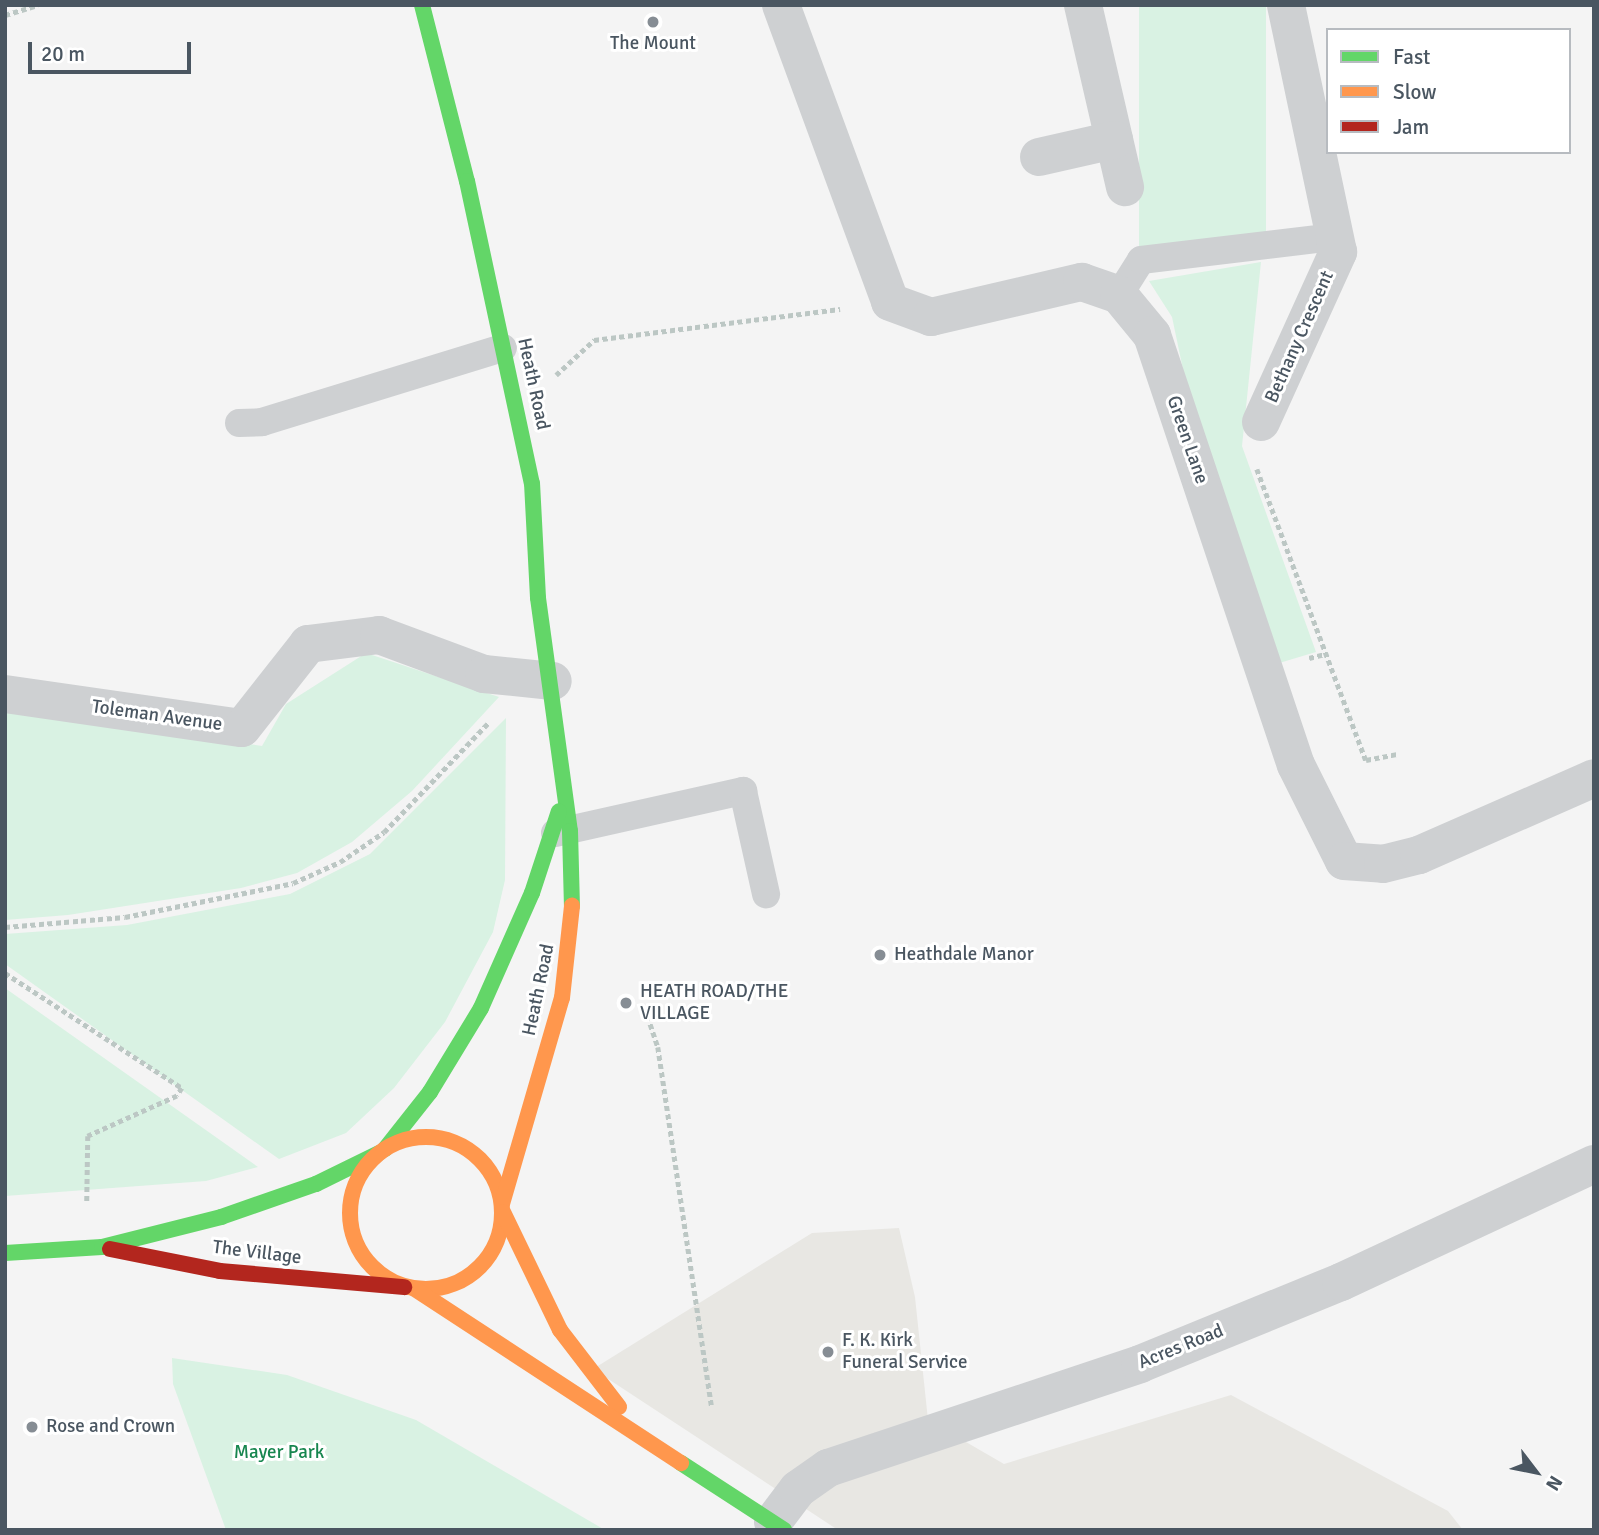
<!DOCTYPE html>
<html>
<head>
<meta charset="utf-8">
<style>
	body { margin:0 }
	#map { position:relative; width:1599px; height:1535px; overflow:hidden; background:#f4f4f4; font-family:Signika,sans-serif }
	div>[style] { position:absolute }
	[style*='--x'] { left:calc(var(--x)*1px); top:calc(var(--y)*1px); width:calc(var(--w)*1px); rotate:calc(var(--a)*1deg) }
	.commercial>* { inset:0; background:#e8e7e3 }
	.green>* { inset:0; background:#d9f2e3; transform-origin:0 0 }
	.path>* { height:4.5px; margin-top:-2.25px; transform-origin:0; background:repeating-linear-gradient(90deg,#bcc7c4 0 5px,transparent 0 8.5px) }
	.lane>* { height:28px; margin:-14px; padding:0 14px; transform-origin:14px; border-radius:14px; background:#ced0d2 }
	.street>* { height:38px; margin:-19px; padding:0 19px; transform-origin:19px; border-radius:19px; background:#ced0d2 }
	.fast>* { height:16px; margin:-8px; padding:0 8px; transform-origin:8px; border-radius:8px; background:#63d668 }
	.slow>* { height:16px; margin:-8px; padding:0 8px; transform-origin:8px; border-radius:8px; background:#ff974d }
	.slow>.ring { margin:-8px; padding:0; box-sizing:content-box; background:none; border:16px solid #ff974d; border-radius:50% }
	.jam>* { height:16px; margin:-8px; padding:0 8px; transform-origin:8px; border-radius:8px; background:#b3261e }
	.dots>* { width:19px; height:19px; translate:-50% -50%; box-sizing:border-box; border:4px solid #fff; border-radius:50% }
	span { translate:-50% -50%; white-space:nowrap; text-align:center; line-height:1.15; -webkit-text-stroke:6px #fff; paint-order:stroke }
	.poi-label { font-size:19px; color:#4a5661 }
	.left { translate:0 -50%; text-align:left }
	.street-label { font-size:19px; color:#4a5661 }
	.park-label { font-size:19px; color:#17864f }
	.frame { position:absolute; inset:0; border:7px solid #4a5661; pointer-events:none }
	.legend { position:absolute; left:1326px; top:28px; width:245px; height:126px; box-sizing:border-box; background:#fff; border:2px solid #b7bbc0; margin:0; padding:9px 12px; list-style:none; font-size:21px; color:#4a5661 }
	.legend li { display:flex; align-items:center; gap:14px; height:35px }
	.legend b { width:35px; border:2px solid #b7bbc0 }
	.north { position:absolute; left:1501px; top:1437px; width:70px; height:70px; -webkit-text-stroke:5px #fff; paint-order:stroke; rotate:122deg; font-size:19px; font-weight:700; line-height:28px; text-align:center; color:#4a5661 }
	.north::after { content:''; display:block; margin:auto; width:24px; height:32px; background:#4a5661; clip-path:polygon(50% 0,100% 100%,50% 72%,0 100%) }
	.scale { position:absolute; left:28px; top:42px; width:163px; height:32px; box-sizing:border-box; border:4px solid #4a5661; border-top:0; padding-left:9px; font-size:21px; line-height:24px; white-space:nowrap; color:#4a5661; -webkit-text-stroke:5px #fff; paint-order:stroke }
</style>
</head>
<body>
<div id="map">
	<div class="commercial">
		<div style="clip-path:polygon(899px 1228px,915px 1297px,928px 1420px,1004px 1464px,1231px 1395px,1448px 1511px,1463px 1530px,838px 1530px,593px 1369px,812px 1233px)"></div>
	</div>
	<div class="green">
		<div style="left:1139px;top:5px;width:127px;height:246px"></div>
		<div style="clip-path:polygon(1261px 262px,1242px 446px,1316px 652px,1276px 664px,1201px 455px,1172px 317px,1149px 281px)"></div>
		<div style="clip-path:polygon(366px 653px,499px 697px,412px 791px,352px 842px,297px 873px,241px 888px,68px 915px,5px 920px,5px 707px,262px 746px,286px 704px)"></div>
		<div style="clip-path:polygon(506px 718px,505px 880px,493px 932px,445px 1022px,394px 1088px,346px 1133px,279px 1159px,5px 964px,5px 934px,127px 925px,290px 894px,370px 854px)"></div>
		<div style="clip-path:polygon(5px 988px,258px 1167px,206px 1181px,5px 1196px)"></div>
		<div style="clip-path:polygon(172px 1358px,287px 1375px,416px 1420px,605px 1530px,226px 1530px,173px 1384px)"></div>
	</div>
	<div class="path">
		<div style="--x:5;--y:15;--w:34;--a:-17"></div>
		<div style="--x:556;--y:375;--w:52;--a:-42.6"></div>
		<div style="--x:594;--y:340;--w:248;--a:-7.2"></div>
		<div style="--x:1257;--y:469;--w:311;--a:69.5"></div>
		<div style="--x:1366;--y:760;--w:31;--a:-11"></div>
		<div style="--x:1309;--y:658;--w:16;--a:-14"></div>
		<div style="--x:5;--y:927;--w:120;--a:-4.8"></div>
		<div style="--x:125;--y:917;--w:171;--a:-11.4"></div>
		<div style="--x:293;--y:883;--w:51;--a:-24.1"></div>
		<div style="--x:340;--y:862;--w:53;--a:-34.3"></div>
		<div style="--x:384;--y:832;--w:152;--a:-46.3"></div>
		<div style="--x:5;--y:973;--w:211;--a:33"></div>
		<div style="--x:182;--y:1088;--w:9;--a:122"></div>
		<div style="--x:177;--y:1096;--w:98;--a:155.8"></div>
		<div style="--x:88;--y:1136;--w:65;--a:90.9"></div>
		<div style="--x:645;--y:1008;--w:41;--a:71.6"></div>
		<div style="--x:658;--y:1047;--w:364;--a:81.5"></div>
	</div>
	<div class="lane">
		<div style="--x:1119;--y:295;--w:41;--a:-57.8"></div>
		<div style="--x:1141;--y:260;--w:195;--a:-6.8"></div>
		<div style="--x:239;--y:423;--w:23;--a:-2"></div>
		<div style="--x:262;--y:422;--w:252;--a:-17.1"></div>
		<div style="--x:555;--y:833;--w:193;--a:-12.6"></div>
		<div style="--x:743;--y:791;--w:106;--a:77.4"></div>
	</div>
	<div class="street">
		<div style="--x:781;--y:5;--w:316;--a:69.8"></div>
		<div style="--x:890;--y:302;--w:44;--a:20.1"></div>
		<div style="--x:931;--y:317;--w:155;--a:-13.1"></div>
		<div style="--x:1082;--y:282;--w:39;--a:19"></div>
		<div style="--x:1119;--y:295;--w:52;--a:50.5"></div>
		<div style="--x:1152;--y:335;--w:453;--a:71.5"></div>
		<div style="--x:1296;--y:765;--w:107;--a:63.4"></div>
		<div style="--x:1344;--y:861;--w:39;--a:4"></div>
		<div style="--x:1383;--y:864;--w:37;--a:-14"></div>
		<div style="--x:1419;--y:855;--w:191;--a:-23.7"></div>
		<div style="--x:1083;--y:5;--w:187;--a:77"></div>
		<div style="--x:1039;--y:157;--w:77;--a:-12.8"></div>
		<div style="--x:1261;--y:422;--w:187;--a:-65.6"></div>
		<div style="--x:1338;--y:252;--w:252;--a:-101.9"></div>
		<div style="--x:5;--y:694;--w:239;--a:8.2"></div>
		<div style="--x:242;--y:728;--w:107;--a:-51.8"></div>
		<div style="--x:308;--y:644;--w:72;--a:-7.2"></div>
		<div style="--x:379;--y:635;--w:112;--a:20.4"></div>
		<div style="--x:484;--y:674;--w:69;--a:5.8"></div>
		<div style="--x:773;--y:1522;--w:41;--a:-52.9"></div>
		<div style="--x:798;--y:1489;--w:37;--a:-35"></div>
		<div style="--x:828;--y:1468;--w:329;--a:-18.4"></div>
		<div style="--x:1140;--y:1364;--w:217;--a:-22.2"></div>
		<div style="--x:1341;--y:1282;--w:279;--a:-25"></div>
	</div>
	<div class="fast">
		<div style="--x:422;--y:5;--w:182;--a:75.7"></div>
		<div style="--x:467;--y:181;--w:309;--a:77.9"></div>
		<div style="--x:532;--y:483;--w:115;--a:87"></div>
		<div style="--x:538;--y:598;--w:235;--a:82.2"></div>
		<div style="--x:570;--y:831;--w:75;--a:88.5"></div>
		<div style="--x:385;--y:1149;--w:73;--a:-51.7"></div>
		<div style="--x:430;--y:1092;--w:98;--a:-58.7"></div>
		<div style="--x:481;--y:1008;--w:126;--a:-66.1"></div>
		<div style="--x:532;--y:893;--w:86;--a:-71.8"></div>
		<div style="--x:5;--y:1253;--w:97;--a:-3.5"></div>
		<div style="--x:102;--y:1247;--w:123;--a:-14.1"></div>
		<div style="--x:221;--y:1217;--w:101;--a:-19.2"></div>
		<div style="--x:316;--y:1184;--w:70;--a:-26.2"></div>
		<div style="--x:681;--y:1463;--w:123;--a:33"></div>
	</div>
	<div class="slow">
		<div class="ring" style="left:350px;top:1137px;width:136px;height:136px"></div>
		<div style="--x:502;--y:1204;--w:215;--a:-73.8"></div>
		<div style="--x:562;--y:998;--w:93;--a:-83.8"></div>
		<div style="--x:503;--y:1212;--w:131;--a:64.2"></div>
		<div style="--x:560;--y:1330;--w:97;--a:52.5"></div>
		<div style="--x:415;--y:1289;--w:318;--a:33.2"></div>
	</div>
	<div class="jam">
		<div style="--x:110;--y:1249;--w:112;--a:11.3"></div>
		<div style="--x:220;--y:1271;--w:185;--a:5"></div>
	</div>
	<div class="dots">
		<div style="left:653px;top:22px;background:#868d94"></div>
		<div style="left:880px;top:955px;background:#868d94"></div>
		<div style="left:626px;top:1003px;background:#868d94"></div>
		<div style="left:828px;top:1352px;background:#868d94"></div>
		<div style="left:32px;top:1427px;background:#868d94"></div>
	</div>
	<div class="poi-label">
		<span style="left:653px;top:44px">The Mount</span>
		<span class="left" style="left:894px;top:955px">Heathdale Manor</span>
		<span class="left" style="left:640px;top:1003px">HEATH ROAD/THE<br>VILLAGE</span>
		<span class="left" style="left:842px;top:1352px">F. K. Kirk<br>Funeral Service</span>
		<span class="left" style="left:46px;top:1427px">Rose and Crown</span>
	</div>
	<div class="street-label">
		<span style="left:1300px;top:337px;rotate:-66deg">Bethany Crescent</span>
		<span style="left:533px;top:384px;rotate:78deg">Heath Road</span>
		<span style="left:1187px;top:440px;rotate:71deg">Green Lane</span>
		<span style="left:157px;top:716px;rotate:8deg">Toleman Avenue</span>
		<span style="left:539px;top:990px;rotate:-78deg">Heath Road</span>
		<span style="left:257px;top:1253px;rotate:7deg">The Village</span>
		<span style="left:1181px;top:1347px;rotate:-22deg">Acres Road</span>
	</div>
	<div class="park-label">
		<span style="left:279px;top:1453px">Mayer Park</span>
	</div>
	<div class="frame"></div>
	<ul class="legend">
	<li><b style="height:9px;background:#63d668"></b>Fast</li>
	<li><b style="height:9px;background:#ff974d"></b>Slow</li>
	<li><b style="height:9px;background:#b3261e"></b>Jam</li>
	</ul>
	<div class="north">N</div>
	<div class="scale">20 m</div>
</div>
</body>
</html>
